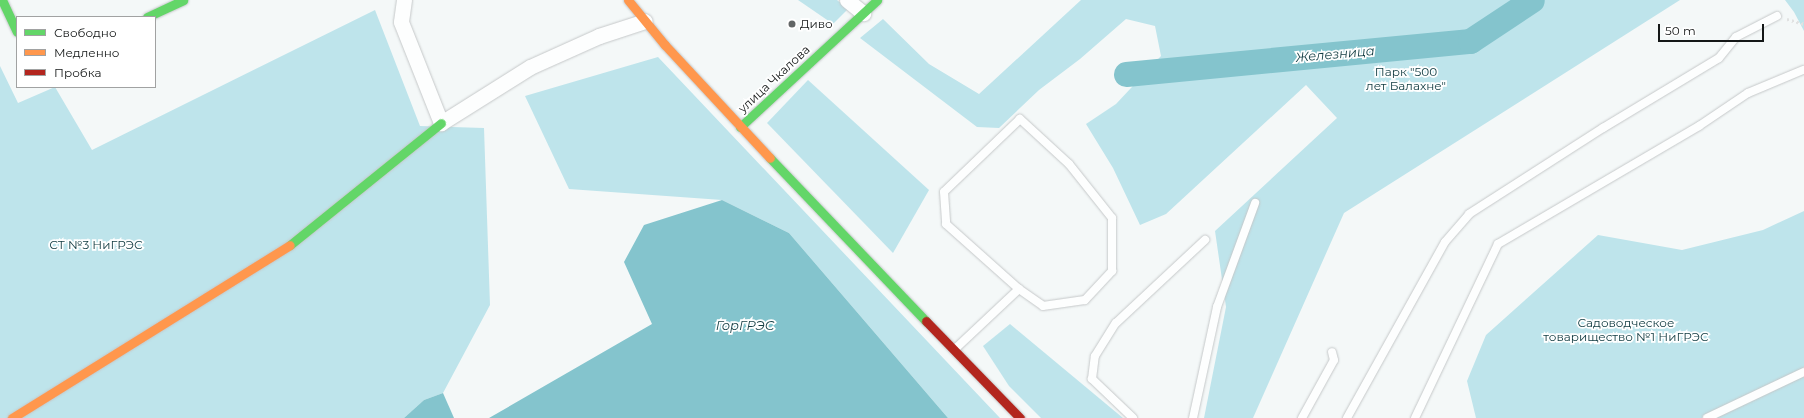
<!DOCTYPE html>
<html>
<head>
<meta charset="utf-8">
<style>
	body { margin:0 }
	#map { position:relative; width:1804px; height:418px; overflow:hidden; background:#f4f8f8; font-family:Montserrat,sans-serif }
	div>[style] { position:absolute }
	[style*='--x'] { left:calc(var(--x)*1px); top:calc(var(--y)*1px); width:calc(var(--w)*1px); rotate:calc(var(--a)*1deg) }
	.green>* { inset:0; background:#bee4eb }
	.water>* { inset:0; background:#84c4cd }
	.river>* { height:25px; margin:-12.5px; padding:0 12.5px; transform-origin:12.5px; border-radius:12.5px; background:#84c4cd }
	.path>* { height:2.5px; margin-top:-1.25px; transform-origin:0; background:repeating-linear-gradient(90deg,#e1e2e2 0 2px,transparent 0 5px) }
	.roads { filter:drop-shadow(0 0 1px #c5c8c9) drop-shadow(0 0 1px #c5c8c9) }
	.lane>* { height:8px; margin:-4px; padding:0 4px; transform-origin:4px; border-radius:4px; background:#fdfefe }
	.street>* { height:15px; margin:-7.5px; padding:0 7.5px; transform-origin:7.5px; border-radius:7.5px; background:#fdfefe }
	.fast>* { height:9px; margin:-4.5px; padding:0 4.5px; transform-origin:4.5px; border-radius:4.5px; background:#63d668 }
	.slow>* { height:9px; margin:-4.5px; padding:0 4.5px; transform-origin:4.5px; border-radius:4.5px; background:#ff974d }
	.jam>* { height:9px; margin:-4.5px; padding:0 4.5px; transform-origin:4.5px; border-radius:4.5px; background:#b3261e }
	.dots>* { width:11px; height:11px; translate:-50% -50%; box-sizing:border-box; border:2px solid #fff; border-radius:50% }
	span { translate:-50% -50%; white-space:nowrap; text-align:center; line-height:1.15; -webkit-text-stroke:3.5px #fff; paint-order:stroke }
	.poi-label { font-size:12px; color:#141717 }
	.left { translate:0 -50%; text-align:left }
	.park-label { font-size:12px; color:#0d383e }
	.street-label { font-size:12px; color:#141717 }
	.water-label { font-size:13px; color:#133d43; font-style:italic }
	.legend { position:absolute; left:16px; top:16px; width:140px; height:72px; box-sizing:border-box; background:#fff; border:1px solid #a1a2a2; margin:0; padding:5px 7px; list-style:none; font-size:12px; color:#141717 }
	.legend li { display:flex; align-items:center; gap:8px; height:20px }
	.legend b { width:20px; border:1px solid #a1a2a2 }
	.scale { position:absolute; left:1658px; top:24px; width:106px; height:18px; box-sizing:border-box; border:2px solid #141717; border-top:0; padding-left:5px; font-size:12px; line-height:14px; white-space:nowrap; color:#141717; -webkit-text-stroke:3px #fff; paint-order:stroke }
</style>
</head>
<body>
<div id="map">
	<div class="green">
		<div style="clip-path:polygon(798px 0,837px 0,848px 9px,833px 24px)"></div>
		<div style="clip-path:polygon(1081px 0,1680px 0,1344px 213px,1253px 418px,1204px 418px,1226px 307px,1215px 231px,1337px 118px,1306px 85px,1166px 214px,1140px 225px,1113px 168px,1086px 124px,1116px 104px,1161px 56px,1155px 26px,1126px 19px,1080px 59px,1039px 90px,999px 128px,977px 127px,860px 38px,883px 19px,929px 64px,979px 94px)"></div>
		<div style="clip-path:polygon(1785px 0,1804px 0,1804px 31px,1794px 12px)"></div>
		<div style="clip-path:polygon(375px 10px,420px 126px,484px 128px,490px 305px,443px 393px,424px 400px,404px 418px,0 418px,0 66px,18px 103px,55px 87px,92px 150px)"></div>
		<div style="clip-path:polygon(658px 57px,1000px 418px,948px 418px,789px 233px,722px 200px,569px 189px,525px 96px)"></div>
		<div style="clip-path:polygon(808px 80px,929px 190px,893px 253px,767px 123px)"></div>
		<div style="clip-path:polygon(1804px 211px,1804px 418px,1476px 418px,1467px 381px,1486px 335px,1598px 235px,1682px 250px,1763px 230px)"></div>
		<div style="clip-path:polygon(1010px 324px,1123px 418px,1041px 418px,1009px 386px,983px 346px)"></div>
	</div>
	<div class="water">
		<div style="clip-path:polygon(722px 200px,789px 233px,948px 418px,489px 418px,652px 324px,624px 262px,644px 225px)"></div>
		<div style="clip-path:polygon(443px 393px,454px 418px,404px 418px,424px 400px)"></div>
	</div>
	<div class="river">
		<div style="--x:1126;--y:74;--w:346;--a:-5.5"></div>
		<div style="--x:1470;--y:41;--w:74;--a:-33.5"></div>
	</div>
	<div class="path">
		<div style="--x:1787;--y:19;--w:18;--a:16"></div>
	</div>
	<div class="roads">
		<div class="lane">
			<div style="--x:955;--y:349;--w:88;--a:-43.2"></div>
			<div style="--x:1019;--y:289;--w:29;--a:35"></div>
			<div style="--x:1043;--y:306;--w:42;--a:-8.1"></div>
			<div style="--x:1085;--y:300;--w:40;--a:-47"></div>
			<div style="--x:1112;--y:271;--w:53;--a:-90"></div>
			<div style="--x:1112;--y:218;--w:69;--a:-128.5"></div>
			<div style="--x:1069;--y:164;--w:67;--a:-137.4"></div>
			<div style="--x:1020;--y:119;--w:105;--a:136.2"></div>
			<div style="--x:944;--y:192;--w:32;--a:86"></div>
			<div style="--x:946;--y:224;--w:98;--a:41.7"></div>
			<div style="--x:1133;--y:418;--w:57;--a:-136.4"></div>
			<div style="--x:1092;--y:379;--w:23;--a:-83"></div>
			<div style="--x:1095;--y:356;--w:39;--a:-58"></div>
			<div style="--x:1116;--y:323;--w:122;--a:-43"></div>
			<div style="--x:1193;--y:418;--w:114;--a:-77.8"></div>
			<div style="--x:1217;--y:307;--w:111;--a:-69.9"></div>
			<div style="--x:1302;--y:418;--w:66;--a:-61.1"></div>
			<div style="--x:1334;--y:360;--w:8;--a:-104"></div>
			<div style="--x:1347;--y:418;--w:201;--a:-60.9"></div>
			<div style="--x:1445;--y:242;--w:37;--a:-49"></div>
			<div style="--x:1469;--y:214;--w:159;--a:-32.7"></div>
			<div style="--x:1603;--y:128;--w:135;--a:-31.1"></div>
			<div style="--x:1719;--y:58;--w:27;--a:-51"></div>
			<div style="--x:1736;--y:37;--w:46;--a:-27.1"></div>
			<div style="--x:1415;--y:418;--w:193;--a:-64.5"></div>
			<div style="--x:1498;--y:244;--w:233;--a:-30.4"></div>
			<div style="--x:1699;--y:126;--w:59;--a:-34"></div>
			<div style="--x:1748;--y:93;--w:60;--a:-22.7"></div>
			<div style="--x:1707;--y:418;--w:107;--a:-25.4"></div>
		</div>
		<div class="street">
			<div style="--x:404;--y:0;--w:22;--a:98"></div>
			<div style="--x:401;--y:22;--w:109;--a:68.4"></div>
			<div style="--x:441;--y:123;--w:105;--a:-32.2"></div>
			<div style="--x:530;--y:67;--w:76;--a:-24.2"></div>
			<div style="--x:599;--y:36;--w:48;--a:-18.1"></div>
			<div style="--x:847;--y:0;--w:21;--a:39"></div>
		</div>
		<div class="fast">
			<div style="--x:2;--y:0;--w:35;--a:65"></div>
			<div style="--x:147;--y:17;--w:40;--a:-25"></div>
			<div style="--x:740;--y:127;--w:187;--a:-42.8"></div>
			<div style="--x:770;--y:158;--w:226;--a:46.3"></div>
			<div style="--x:290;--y:245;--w:194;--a:-38.9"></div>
		</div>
		<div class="slow">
			<div style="--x:628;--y:0;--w:58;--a:50.6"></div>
			<div style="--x:665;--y:45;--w:154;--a:47.1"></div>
			<div style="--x:12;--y:418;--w:327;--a:-31.9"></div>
		</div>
		<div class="jam">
			<div style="--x:926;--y:321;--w:135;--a:45.9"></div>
		</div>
	</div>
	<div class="dots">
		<div style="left:792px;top:24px;background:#626666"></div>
	</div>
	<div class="poi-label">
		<span class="left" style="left:800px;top:24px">Диво</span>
	</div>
	<div class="park-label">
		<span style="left:1406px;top:79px">Парк "500<br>лет Балахне"</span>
		<span style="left:96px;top:245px">СТ №3 НиГРЭС</span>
		<span style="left:1626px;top:330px">Садоводческое<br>товарищество №1 НиГРЭС</span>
	</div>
	<div class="street-label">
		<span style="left:774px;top:79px;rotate:-43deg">улица Чкалова</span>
	</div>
	<div class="water-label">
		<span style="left:1335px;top:54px;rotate:-5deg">Железница</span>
		<span style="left:745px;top:325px">ГорГРЭС</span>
	</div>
	<ul class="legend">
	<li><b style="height:5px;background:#63d668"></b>Свободно</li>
	<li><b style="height:5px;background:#ff974d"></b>Медленно</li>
	<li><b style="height:5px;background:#b3261e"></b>Пробка</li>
	</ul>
	<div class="scale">50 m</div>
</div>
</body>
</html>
